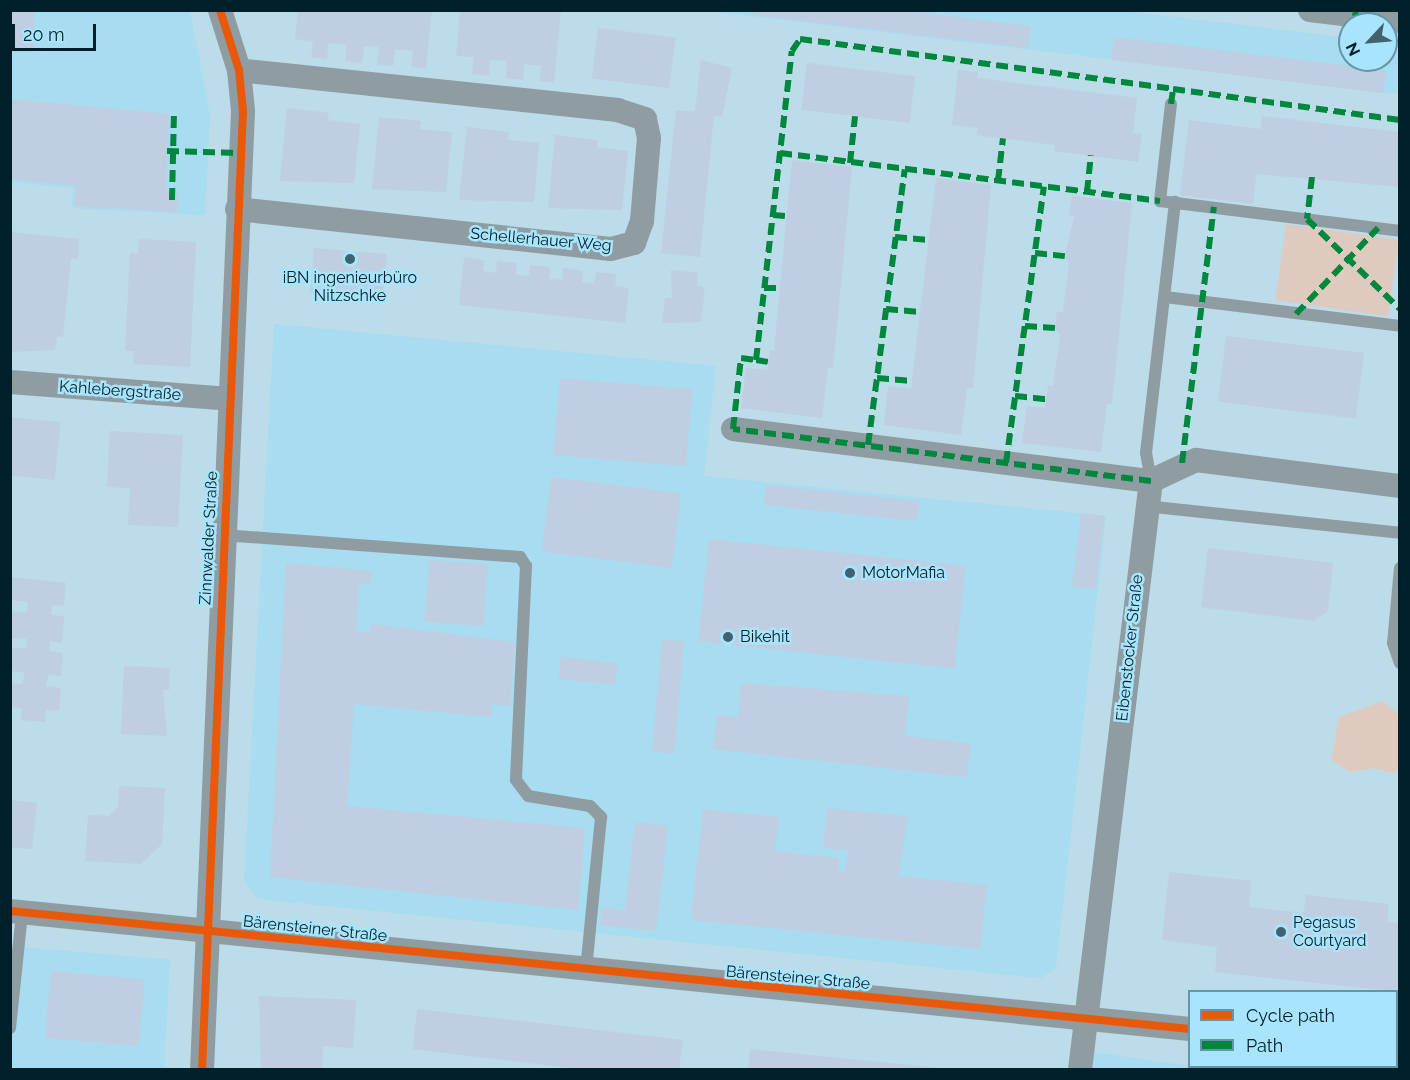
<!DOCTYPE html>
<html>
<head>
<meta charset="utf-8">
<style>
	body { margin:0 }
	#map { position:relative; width:1410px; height:1080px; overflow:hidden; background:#bbdce8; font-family:Raleway,sans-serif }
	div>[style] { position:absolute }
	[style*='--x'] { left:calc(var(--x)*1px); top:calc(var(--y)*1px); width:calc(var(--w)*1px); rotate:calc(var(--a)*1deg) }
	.built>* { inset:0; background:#a8dcf0 }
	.green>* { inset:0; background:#dfcac0; transform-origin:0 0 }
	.building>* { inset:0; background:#bfcee1; transform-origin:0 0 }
	.service>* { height:12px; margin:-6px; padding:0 6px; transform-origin:6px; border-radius:6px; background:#8f9da2 }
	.minor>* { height:24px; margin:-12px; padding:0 12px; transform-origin:12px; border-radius:12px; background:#8f9da2 }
	.quiet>* { height:6px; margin-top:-3px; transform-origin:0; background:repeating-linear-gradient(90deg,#00873e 0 12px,transparent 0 18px) }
	.cycleway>* { height:8px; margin:-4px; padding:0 4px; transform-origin:4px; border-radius:4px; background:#e8590c }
	.dots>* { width:16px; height:16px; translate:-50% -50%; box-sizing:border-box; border:3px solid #a8e4fb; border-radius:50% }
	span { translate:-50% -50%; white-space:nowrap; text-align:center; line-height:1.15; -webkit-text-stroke:5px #a8e4fb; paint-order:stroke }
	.street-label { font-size:16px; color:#00212b }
	.poi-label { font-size:16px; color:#00212b }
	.left { translate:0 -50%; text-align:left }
	.frame { position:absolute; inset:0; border:12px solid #00212b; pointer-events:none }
	.legend { position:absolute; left:1188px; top:990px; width:210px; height:78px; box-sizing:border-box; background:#a8e4fb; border:2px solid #6596a8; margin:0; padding:8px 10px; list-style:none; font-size:18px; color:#00212b }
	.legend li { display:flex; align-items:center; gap:12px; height:30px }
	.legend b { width:30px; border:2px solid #6596a8 }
	.north { position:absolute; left:1338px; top:12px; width:60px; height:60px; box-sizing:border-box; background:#a8e4fb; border:2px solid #6596a8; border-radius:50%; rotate:244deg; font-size:16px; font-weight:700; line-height:24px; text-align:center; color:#00212b }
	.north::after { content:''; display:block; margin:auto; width:21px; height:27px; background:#41626d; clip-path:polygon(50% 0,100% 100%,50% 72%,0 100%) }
	.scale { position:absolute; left:12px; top:24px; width:84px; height:27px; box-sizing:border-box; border:3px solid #00212b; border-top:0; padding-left:8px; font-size:18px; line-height:21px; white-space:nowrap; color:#00212b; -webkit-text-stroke:4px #a8e4fb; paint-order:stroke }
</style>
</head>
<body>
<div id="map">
	<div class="built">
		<div style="clip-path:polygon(1117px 10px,1350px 38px,1350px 60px,1386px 60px,1386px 42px,1399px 44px,1399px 94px,709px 11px)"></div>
		<div style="clip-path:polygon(11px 11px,190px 11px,210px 114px,205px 215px,72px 208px,73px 188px,11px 182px)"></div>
		<div style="clip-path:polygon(274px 324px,716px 366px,704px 476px,1106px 516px,1056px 968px,1041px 978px,258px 899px,244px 881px)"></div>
		<div style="clip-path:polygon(10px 946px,170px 960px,164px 1069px,11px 1069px)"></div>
		<div style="clip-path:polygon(1078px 1050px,1190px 1066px,1237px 1069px,1076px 1070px)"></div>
	</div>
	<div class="green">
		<div style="left:1286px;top:224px;width:114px;height:77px;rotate:8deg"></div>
		<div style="clip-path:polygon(1382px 701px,1399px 714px,1399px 768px,1393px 773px,1374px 768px,1349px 772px,1331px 759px,1339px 717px)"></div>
	</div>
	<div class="building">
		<div style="left:10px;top:10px;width:24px;height:42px"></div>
		<div style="clip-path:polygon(298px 10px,432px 10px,426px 68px,411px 67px,413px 51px,395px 49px,393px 66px,377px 64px,379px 47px,364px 46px,362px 63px,345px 61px,347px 45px,328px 43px,327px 59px,311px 57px,313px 41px,295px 39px)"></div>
		<div style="clip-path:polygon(460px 10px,561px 10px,554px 83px,540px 81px,541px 66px,524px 64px,523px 80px,506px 78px,507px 61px,490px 60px,489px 76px,472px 74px,474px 57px,456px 56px)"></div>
		<div style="clip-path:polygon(753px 10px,901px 10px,1031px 26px,1028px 48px,753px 15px)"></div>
		<div style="left:598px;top:28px;width:78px;height:51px;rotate:7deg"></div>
		<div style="left:1114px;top:37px;width:274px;height:23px;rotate:7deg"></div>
		<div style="clip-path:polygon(701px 60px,732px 68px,722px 117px,714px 116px,700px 257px,661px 253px,676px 110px,695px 112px)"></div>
		<div style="left:807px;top:63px;width:109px;height:47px;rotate:7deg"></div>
		<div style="clip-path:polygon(958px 70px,978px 72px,977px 78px,1137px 98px,1133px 133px,1142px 134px,1138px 162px,1054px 151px,1055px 145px,976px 135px,978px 128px,952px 125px)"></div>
		<div style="clip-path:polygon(10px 99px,169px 114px,166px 190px,179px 191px,177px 212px,74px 206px,76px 186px,10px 179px)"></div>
		<div style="clip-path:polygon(287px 108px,329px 113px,328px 120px,360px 124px,354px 183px,280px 181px)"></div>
		<div style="clip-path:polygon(1262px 116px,1400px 132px,1400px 187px,1256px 174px,1253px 204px,1180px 195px,1189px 120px,1261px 129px)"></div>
		<div style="clip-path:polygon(379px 117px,421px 121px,420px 129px,452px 132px,446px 192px,372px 189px)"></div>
		<div style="clip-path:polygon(467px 127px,509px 132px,508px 140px,539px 143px,534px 202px,459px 200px)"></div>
		<div style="clip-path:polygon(555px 135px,597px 140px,597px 147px,628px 151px,622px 210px,548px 208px)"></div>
		<div style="clip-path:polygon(792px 160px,852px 167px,833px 368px,828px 367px,822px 418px,741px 408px,746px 368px,767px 370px,770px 350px,774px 351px)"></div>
		<div style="clip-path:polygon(936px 178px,991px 185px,973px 388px,967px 388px,961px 435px,884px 425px,888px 386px,911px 389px)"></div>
		<div style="clip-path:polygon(1072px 196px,1132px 203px,1112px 404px,1107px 403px,1101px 452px,1022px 443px,1027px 406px,1045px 408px,1048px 385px,1053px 386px,1060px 335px,1055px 328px,1057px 312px,1063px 312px,1069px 263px,1065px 256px,1074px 216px,1069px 216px)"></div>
		<div style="clip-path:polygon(10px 232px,79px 239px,78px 259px,71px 258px,63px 337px,57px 336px,55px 350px,10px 352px)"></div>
		<div style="clip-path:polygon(139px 239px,196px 242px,190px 367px,133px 364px,134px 351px,125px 351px,130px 253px,138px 254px)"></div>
		<div style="left:314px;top:248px;width:73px;height:45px;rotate:5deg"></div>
		<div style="clip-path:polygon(464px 257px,484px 260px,483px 271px,496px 273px,497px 261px,517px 263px,516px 275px,529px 276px,530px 265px,550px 267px,549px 279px,562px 280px,563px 268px,583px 271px,582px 282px,594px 284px,596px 272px,616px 274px,615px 286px,629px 288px,625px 323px,459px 305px)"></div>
		<div style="clip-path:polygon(671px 270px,698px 273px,697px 286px,705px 287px,701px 322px,662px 323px,665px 298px,672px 298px)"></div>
		<div style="left:1226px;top:336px;width:139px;height:66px;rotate:7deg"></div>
		<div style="left:560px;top:378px;width:133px;height:77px;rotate:5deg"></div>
		<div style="left:10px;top:417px;width:51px;height:58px;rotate:6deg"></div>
		<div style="clip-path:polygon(110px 431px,183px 435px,178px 527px,128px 525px,130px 488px,107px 487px)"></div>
		<div style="left:551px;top:477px;width:131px;height:75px;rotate:7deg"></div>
		<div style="left:766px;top:485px;width:154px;height:20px;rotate:6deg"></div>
		<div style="left:1081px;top:513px;width:24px;height:74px;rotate:7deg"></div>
		<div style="left:709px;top:539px;width:258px;height:103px;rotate:6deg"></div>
		<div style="clip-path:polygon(1208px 548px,1333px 563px,1328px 611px,1314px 621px,1201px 607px)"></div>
		<div style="left:429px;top:560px;width:59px;height:62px;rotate:4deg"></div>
		<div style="clip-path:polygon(286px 563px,372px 571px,370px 585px,359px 584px,356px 632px,370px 633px,371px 624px,515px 642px,510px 706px,492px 704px,492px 717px,354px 704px,347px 806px,585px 828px,578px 910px,270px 877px)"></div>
		<div style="clip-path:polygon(12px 577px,66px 583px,64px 606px,52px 605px,51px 615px,64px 616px,62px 643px,50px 641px,49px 651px,63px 653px,61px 676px,48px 674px,46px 686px,61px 688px,59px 711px,46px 710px,45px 722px,21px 720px,22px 708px,10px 707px,10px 683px,23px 684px,24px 672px,10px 671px,10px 647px,26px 649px,27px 639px,10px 638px,10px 611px,27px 613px,28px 602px,10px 600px)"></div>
		<div style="left:662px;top:639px;width:22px;height:113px;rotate:5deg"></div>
		<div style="left:561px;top:657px;width:57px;height:22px;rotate:6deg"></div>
		<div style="clip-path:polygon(124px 666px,170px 668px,169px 690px,163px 690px,167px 736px,121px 734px)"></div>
		<div style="clip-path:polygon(741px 683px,909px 696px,905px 736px,971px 743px,967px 777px,713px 749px,717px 715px,738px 717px)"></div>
		<div style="clip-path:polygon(119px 786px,165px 788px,162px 844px,141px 864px,85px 861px,88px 815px,109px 816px,118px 807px)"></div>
		<div style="clip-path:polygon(10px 800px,37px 803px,32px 849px,10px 847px)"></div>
		<div style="clip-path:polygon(827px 808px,908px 816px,898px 876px,987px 885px,980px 949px,691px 920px,703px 809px,779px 817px,775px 851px,839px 858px,838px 871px,845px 872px,848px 850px,823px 848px)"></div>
		<div style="clip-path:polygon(635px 822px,668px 826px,656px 931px,600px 925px,602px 908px,625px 910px)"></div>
		<div style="clip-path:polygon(1169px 872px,1251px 881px,1249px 907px,1304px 913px,1306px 895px,1389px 904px,1387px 922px,1400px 923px,1400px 992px,1215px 972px,1217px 947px,1162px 940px)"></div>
		<div style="left:51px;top:971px;width:94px;height:67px;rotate:5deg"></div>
		<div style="clip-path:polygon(259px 996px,356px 1000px,353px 1048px,323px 1046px,322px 1070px,261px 1070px)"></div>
		<div style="clip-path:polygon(417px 1009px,683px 1040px,679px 1070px,587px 1070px,413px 1049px)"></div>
		<div style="clip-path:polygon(750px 1049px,941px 1068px,941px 1070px,748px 1070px)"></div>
	</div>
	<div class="service">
		<div style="--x:1171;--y:104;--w:98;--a:96.5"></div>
		<div style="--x:1160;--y:201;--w:242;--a:7.1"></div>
		<div style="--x:1165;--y:297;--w:237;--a:7"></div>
		<div style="--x:1151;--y:481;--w:28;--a:-100"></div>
		<div style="--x:1146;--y:453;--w:253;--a:-83.4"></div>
		<div style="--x:1145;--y:506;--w:256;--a:6"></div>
		<div style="--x:222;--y:535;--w:299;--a:4.2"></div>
		<div style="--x:520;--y:557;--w:11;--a:56"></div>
		<div style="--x:526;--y:566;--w:214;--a:92.7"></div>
		<div style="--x:516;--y:780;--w:20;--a:53"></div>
		<div style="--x:528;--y:796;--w:63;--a:9.2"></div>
		<div style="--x:590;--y:806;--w:16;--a:45"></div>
		<div style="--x:601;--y:817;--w:155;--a:95.6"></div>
		<div style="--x:1400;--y:568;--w:75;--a:95.3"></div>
		<div style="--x:1393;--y:643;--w:21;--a:71"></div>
		<div style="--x:10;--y:1028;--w:116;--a:-84"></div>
	</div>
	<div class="minor">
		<div style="--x:1310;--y:10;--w:91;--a:7"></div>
		<div style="--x:237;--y:209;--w:376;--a:6.1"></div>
		<div style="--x:611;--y:249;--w:24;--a:-15"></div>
		<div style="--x:634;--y:243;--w:23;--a:-70"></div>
		<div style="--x:642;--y:221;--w:83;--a:-85.2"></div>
		<div style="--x:649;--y:138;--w:19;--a:-102"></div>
		<div style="--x:645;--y:119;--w:28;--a:-162"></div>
		<div style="--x:618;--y:110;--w:381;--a:-174"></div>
		<div style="--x:10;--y:382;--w:220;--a:4.4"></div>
		<div style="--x:733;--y:429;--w:421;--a:7.1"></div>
		<div style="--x:10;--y:911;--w:1186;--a:5.71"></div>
		<div style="--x:1396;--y:1050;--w:4;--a:0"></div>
		<div style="--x:202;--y:1070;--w:960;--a:-87.55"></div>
		<div style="--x:243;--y:111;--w:41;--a:-95.6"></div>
		<div style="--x:239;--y:70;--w:63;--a:-107.6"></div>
		<div style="--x:1080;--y:1070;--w:593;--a:-83.13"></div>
		<div style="--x:1151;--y:481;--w:50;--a:-25"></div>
		<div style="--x:1196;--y:460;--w:206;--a:7.3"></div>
	</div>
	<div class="quiet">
		<div style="--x:1355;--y:16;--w:6;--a:-81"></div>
		<div style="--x:1171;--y:104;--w:15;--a:-82"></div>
		<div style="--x:1173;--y:89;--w:229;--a:7.8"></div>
		<div style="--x:167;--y:151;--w:73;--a:1.6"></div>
		<div style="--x:780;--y:153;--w:383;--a:7.2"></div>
		<div style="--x:850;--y:163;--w:47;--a:-83.9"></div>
		<div style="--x:1312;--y:177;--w:42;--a:96.8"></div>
		<div style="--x:1307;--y:219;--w:129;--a:44.1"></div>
		<div style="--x:998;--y:181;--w:43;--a:-83.4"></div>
		<div style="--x:1087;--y:192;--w:37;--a:-84"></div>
		<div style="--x:172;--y:200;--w:90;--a:-88.7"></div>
		<div style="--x:773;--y:215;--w:12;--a:5"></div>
		<div style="--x:895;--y:237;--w:34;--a:5"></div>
		<div style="--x:1035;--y:253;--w:30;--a:6"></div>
		<div style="--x:764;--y:288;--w:13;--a:0"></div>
		<div style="--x:886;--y:309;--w:34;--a:5"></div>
		<div style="--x:1296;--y:314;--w:119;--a:-46.4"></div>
		<div style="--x:1025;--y:326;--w:30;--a:4"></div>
		<div style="--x:756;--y:360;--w:12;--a:9"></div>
		<div style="--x:877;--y:378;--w:35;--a:5"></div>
		<div style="--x:1015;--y:396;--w:31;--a:6"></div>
		<div style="--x:868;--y:445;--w:278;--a:-82.4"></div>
		<div style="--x:1006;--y:463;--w:279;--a:-82.2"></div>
		<div style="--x:1182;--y:463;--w:258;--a:-82.9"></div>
		<div style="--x:1151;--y:481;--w:421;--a:-172.9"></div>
		<div style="--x:733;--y:429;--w:71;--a:-83.6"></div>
		<div style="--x:741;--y:358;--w:15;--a:8"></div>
		<div style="--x:756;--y:360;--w:311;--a:-83.4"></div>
		<div style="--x:792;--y:51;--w:14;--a:-56"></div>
		<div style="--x:800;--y:39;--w:376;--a:7.6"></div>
	</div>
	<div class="cycleway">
		<div style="--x:10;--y:911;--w:1186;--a:5.71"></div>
		<div style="--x:202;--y:1070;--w:960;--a:-87.55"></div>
		<div style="--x:243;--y:111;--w:41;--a:-95.6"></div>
		<div style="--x:239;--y:70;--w:63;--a:-107.6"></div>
	</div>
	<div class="dots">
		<div style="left:350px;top:259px;background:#41626d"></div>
		<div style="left:850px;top:573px;background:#41626d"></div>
		<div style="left:728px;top:637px;background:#41626d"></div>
		<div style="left:1281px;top:932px;background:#41626d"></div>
	</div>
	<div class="street-label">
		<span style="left:541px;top:240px;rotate:5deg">Schellerhauer Weg</span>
		<span style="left:120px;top:391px;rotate:4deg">Kahlebergstraße</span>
		<span style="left:209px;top:538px;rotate:-87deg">Zinnwalder Straße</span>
		<span style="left:1130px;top:648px;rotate:-84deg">Eibenstocker Straße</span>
		<span style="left:315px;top:929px;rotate:6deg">Bärensteiner Straße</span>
		<span style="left:798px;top:978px;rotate:5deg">Bärensteiner Straße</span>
	</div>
	<div class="poi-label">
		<span style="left:350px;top:287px">iBN ingenieurbüro<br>Nitzschke</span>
		<span class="left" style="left:862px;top:573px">MotorMafia</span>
		<span class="left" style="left:740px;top:637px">Bikehit</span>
		<span class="left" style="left:1293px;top:932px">Pegasus<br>Courtyard</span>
	</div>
	<div class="frame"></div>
	<ul class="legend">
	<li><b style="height:8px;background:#e8590c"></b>Cycle path</li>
	<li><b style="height:8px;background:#00873e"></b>Path</li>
	</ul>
	<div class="north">N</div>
	<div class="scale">20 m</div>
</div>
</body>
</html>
